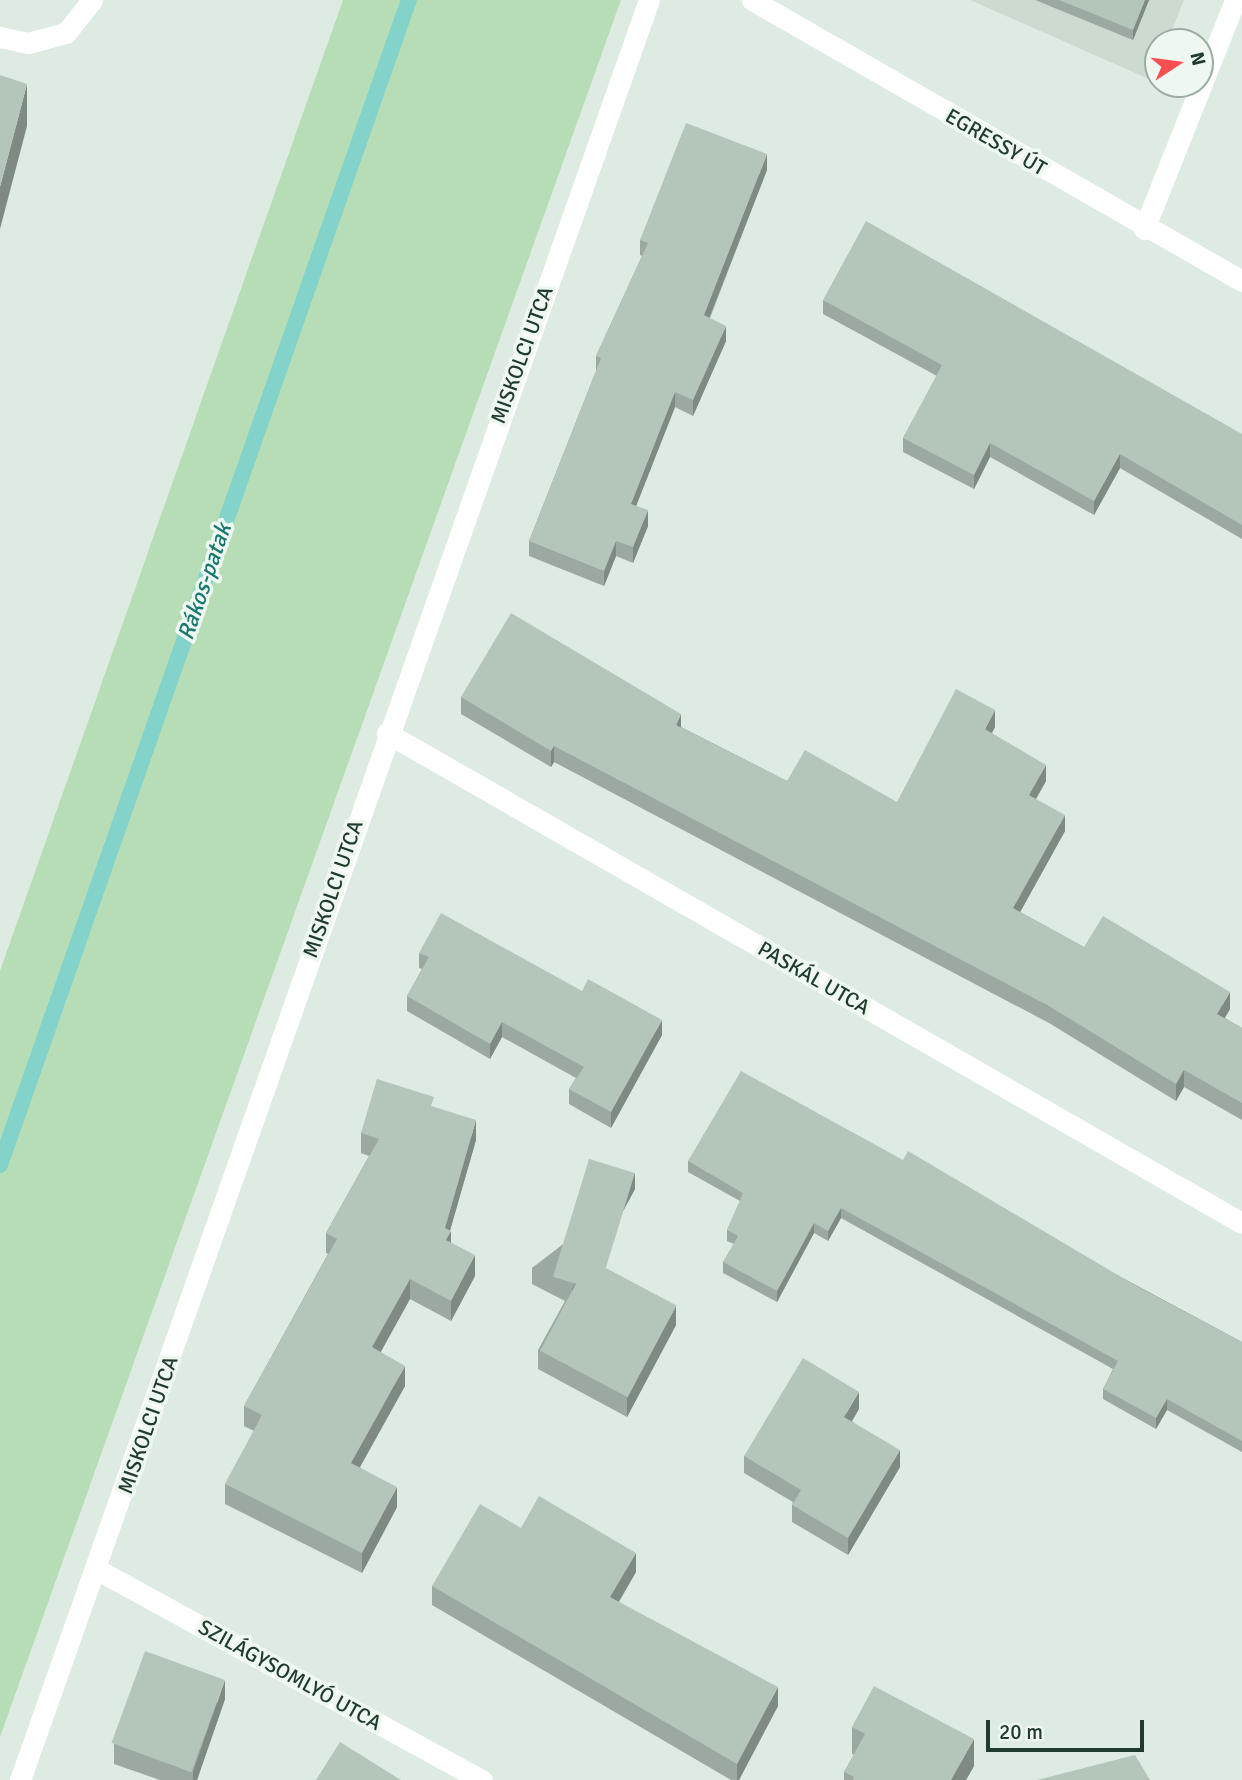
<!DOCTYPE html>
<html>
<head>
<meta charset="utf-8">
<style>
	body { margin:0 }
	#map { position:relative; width:1242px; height:1780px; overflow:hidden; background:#deebe2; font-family:Signika,sans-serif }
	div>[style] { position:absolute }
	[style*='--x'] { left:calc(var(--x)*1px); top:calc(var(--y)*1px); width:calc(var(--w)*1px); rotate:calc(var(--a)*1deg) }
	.built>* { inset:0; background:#ccdad0 }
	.green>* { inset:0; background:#b6ddb6 }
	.stream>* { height:16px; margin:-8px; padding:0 8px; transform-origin:8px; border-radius:8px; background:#83d3cb }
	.service>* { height:21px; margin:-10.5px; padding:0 10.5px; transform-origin:10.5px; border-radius:10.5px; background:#fff }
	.minor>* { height:21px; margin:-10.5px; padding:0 10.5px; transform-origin:10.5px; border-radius:10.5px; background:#fff }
	.tertiary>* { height:21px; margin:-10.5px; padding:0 10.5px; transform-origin:10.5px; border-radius:10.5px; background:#fff }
	.wall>* { inset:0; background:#9ba9a0 }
	.shaded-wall>* { inset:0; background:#7e8a82 }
	.building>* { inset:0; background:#b4c5ba; transform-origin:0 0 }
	span { translate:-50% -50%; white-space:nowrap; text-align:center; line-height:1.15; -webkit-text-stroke:7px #eff7f1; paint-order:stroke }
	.street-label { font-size:21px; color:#1f3b2c }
	.water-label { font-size:23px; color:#177970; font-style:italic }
	.north { position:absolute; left:1144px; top:28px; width:70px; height:70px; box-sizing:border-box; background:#eff7f1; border:2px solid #9caca2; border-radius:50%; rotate:77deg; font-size:19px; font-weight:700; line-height:28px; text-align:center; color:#1f3b2c }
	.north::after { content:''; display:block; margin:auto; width:24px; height:32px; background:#f84f51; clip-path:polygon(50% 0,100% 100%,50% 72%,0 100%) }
	.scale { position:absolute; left:986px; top:1720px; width:158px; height:32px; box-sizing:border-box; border:4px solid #1f3b2c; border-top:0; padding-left:9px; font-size:21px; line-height:24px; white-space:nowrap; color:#1f3b2c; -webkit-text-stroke:5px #eff7f1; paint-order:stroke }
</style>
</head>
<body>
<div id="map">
	<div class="built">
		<div style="clip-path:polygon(970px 0,1184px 0,1167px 42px,1158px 42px,1151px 80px)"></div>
	</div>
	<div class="green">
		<div style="clip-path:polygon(343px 0,621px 0,0 1737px,0 971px)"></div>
	</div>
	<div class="stream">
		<div style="--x:0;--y:1165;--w:1235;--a:-70.66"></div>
	</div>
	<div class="service">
		<div style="--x:0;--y:37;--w:29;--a:12"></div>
		<div style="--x:28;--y:43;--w:39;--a:-15"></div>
		<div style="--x:66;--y:33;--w:42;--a:-51.8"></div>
	</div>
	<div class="minor">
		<div style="--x:1144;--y:229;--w:246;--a:-68.3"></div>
		<div style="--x:387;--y:733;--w:985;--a:29.82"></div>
		<div style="--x:98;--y:1570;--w:438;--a:28.7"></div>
	</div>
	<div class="tertiary">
		<div style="--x:752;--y:0;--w:565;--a:29.83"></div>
		<div style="--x:20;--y:1780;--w:1888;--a:-70.54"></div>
	</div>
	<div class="wall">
		<div style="clip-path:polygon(1035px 0,1149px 0,1133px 40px)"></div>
		<div style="clip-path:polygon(767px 170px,710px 318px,726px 341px,693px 416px,675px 407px,636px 506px,648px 526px,633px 563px,616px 556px,604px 586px,529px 556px,529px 541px,596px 371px,596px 356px,642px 256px,640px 255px,640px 240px)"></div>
		<div style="clip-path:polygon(823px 300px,1242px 434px,1242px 539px,1120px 468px,1094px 515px,990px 457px,974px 489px,903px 452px,903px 438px,937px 376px,823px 314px)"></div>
		<div style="clip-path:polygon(461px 697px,681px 727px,787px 781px,897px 802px,995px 727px,992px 733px,1046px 781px,1036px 799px,1065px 831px,1020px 912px,1084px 947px,1230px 1009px,1225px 1018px,1242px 1028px,1242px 1120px,1184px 1087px,1176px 1101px,1049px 1023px,554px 762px,551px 767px,461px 714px)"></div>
		<div style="clip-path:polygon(419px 953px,662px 1035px,611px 1128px,569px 1104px,569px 1089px,576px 1078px,502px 1037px,490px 1059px,407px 1011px,407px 996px,422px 969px,419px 968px)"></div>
		<div style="clip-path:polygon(434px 1107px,476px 1140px,450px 1231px,451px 1242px,475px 1276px,451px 1321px,410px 1299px,380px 1352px,405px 1386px,360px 1467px,397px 1507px,362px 1573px,225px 1504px,225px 1484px,254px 1431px,244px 1426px,244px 1406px,328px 1254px,326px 1253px,326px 1233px,369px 1156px,361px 1153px,361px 1133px)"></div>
		<div style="clip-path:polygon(903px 1160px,1242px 1342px,1242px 1452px,1167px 1410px,1156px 1429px,1103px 1399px,1103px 1389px,1113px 1369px,841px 1218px,828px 1241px,814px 1233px,777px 1302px,723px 1273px,723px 1262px,734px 1244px,727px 1241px,727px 1230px,740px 1201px,688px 1172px,688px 1161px)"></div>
		<div style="clip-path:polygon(635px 1189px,595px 1262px,676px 1325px,627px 1417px,538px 1369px,538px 1350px,565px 1301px,532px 1284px,532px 1268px)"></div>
		<div style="clip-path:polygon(859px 1409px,852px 1421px,900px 1467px,848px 1555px,792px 1522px,792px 1505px,793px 1502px,744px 1473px,744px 1456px)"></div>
		<div style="clip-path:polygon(521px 1528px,636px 1572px,619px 1602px,778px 1706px,739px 1780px,731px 1780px,432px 1605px,432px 1586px)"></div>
		<div style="clip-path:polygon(225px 1699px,197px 1780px,160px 1780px,114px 1764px,114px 1744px)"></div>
		<div style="clip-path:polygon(852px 1727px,974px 1766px,966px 1780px,844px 1780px,844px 1772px,854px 1755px,852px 1754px)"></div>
	</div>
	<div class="shaded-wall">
		<div style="clip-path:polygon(1145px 0,1149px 0,1133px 40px,1133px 30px)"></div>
		<div style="clip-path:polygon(27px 84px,27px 126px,0 229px,0 187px)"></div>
		<div style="clip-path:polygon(767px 154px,767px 170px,704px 331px,704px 315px)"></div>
		<div style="clip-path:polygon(726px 326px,726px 341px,693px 416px,693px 400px)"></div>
		<div style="clip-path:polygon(675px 392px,675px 407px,631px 519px,631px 504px)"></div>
		<div style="clip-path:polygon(990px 443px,990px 457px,974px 489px,974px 475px)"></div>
		<div style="clip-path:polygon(1120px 454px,1120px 468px,1094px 515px,1094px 501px)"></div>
		<div style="clip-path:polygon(648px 510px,648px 526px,633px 563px,633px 547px)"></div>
		<div style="clip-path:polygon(616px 541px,616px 556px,604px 586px,604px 571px)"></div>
		<div style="clip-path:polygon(995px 710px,995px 727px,985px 745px,985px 729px)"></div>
		<div style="clip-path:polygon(681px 714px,681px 731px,676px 725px)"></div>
		<div style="clip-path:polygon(554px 746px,554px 762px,551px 767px,551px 751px)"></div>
		<div style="clip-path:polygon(1046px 765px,1046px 781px,1029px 811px,1029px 795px)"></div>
		<div style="clip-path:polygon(1065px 815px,1065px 831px,1013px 925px,1013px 908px)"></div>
		<div style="clip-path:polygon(1230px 992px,1230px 1009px,1217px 1030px,1217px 1014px)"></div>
		<div style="clip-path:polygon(662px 1020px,662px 1035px,611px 1128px,611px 1112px)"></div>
		<div style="clip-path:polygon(502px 1022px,502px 1037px,490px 1059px,490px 1044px)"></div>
		<div style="clip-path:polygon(1184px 1070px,1184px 1087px,1176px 1101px,1176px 1084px)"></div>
		<div style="clip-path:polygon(476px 1120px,476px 1140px,448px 1237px,451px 1231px,451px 1251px,446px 1260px,445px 1228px)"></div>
		<div style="clip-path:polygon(635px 1173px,635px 1189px,572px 1305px,572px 1289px)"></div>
		<div style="clip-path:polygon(841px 1208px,841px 1218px,828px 1241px,828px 1231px)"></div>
		<div style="clip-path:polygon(814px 1223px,814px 1233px,777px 1302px,777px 1291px)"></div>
		<div style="clip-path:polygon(475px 1255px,475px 1276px,451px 1321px,451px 1301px)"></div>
		<div style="clip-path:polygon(410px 1279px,410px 1299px,372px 1368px,372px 1347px)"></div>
		<div style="clip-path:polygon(676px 1306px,676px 1325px,627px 1417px,627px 1398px)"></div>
		<div style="clip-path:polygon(405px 1366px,405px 1386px,351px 1483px,351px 1463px)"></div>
		<div style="clip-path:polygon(859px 1392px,859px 1409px,844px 1434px,844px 1417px)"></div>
		<div style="clip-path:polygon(1167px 1399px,1167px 1410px,1156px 1429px,1156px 1418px)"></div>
		<div style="clip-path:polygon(900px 1450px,900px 1467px,848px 1555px,848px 1538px)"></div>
		<div style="clip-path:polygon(397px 1487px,397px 1507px,362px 1573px,362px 1553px)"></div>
		<div style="clip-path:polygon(636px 1553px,636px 1572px,610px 1616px,610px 1597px)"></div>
		<div style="clip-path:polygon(225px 1680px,225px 1699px,197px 1780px,193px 1780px,193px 1772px)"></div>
		<div style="clip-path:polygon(778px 1687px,778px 1706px,739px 1780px,737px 1780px,737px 1764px)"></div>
		<div style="clip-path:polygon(974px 1739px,974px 1766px,966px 1780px,951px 1780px)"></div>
	</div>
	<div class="building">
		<div style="clip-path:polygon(1059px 0,1145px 0,1133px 30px)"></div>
		<div style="clip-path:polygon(0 75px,27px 84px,0 187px)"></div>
		<div style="clip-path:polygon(686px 123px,767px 154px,704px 315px,726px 326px,693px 400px,675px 392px,631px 504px,648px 510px,633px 547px,616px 541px,604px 571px,529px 541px,601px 358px,596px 356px,648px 243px,640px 240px)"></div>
		<div style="clip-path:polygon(866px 221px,1242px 434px,1242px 525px,1120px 454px,1094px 501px,990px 443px,974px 475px,903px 438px,942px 365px,823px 300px)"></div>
		<div style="clip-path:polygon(511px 613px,681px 714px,676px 725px,787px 781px,805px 750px,897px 802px,956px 689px,995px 710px,985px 729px,1046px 765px,1029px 795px,1065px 815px,1013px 908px,1084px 947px,1103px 916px,1230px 992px,1217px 1014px,1242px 1028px,1242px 1103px,1184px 1070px,1176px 1084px,1049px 1006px,554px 746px,551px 751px,461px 697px)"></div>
		<div style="clip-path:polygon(441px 913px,582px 991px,588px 979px,662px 1020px,611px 1112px,569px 1089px,584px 1067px,502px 1022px,490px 1044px,407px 996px,429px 957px,419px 953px)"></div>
		<div style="clip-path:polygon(741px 1071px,903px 1160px,908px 1151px,1138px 1287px,1242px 1342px,1242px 1441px,1167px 1399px,1156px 1418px,1103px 1389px,1118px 1361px,841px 1208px,828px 1231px,814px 1223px,777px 1291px,723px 1262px,738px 1236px,727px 1230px,743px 1193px,688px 1161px)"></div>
		<div style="clip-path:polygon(377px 1079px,434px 1097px,431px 1106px,476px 1120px,445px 1228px,451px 1231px,446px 1240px,475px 1255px,451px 1301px,410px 1279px,372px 1347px,405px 1366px,351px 1463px,397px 1487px,362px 1553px,225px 1484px,262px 1415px,244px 1406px,337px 1239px,326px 1233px,379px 1139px,361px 1133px)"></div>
		<div style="left:589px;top:1159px;width:48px;height:123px;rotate:17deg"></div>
		<div style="left:589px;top:1259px;width:99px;height:104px;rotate:28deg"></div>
		<div style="clip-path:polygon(803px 1358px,859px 1392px,844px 1417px,900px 1450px,848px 1538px,792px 1505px,801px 1490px,744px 1456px)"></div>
		<div style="clip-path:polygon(539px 1496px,636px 1553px,610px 1597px,778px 1687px,737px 1764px,432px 1586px,480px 1504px,521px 1528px)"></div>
		<div style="left:145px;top:1651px;width:85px;height:98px;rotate:20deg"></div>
		<div style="clip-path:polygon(874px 1686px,974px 1739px,951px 1780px,853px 1780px,854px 1777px,844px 1772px,865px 1734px,852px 1727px)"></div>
		<div style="clip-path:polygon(340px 1742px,401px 1780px,316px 1780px)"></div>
		<div style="clip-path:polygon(1135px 1755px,1150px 1780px,1037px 1780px)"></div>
	</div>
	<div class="street-label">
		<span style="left:996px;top:142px;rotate:30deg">EGRESSY ÚT</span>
		<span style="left:522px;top:355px;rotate:-70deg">MISKOLCI UTCA</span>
		<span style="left:333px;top:889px;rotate:-71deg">MISKOLCI UTCA</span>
		<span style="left:814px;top:978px;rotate:30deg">PASKÁL UTCA</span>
		<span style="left:148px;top:1425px;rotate:-71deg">MISKOLCI UTCA</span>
		<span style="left:290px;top:1675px;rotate:29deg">SZILÁGYSOMLYÓ UTCA</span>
	</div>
	<div class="water-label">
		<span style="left:205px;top:582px;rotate:-71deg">Rákos-patak</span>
	</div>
	<div class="north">N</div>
	<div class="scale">20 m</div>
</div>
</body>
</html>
